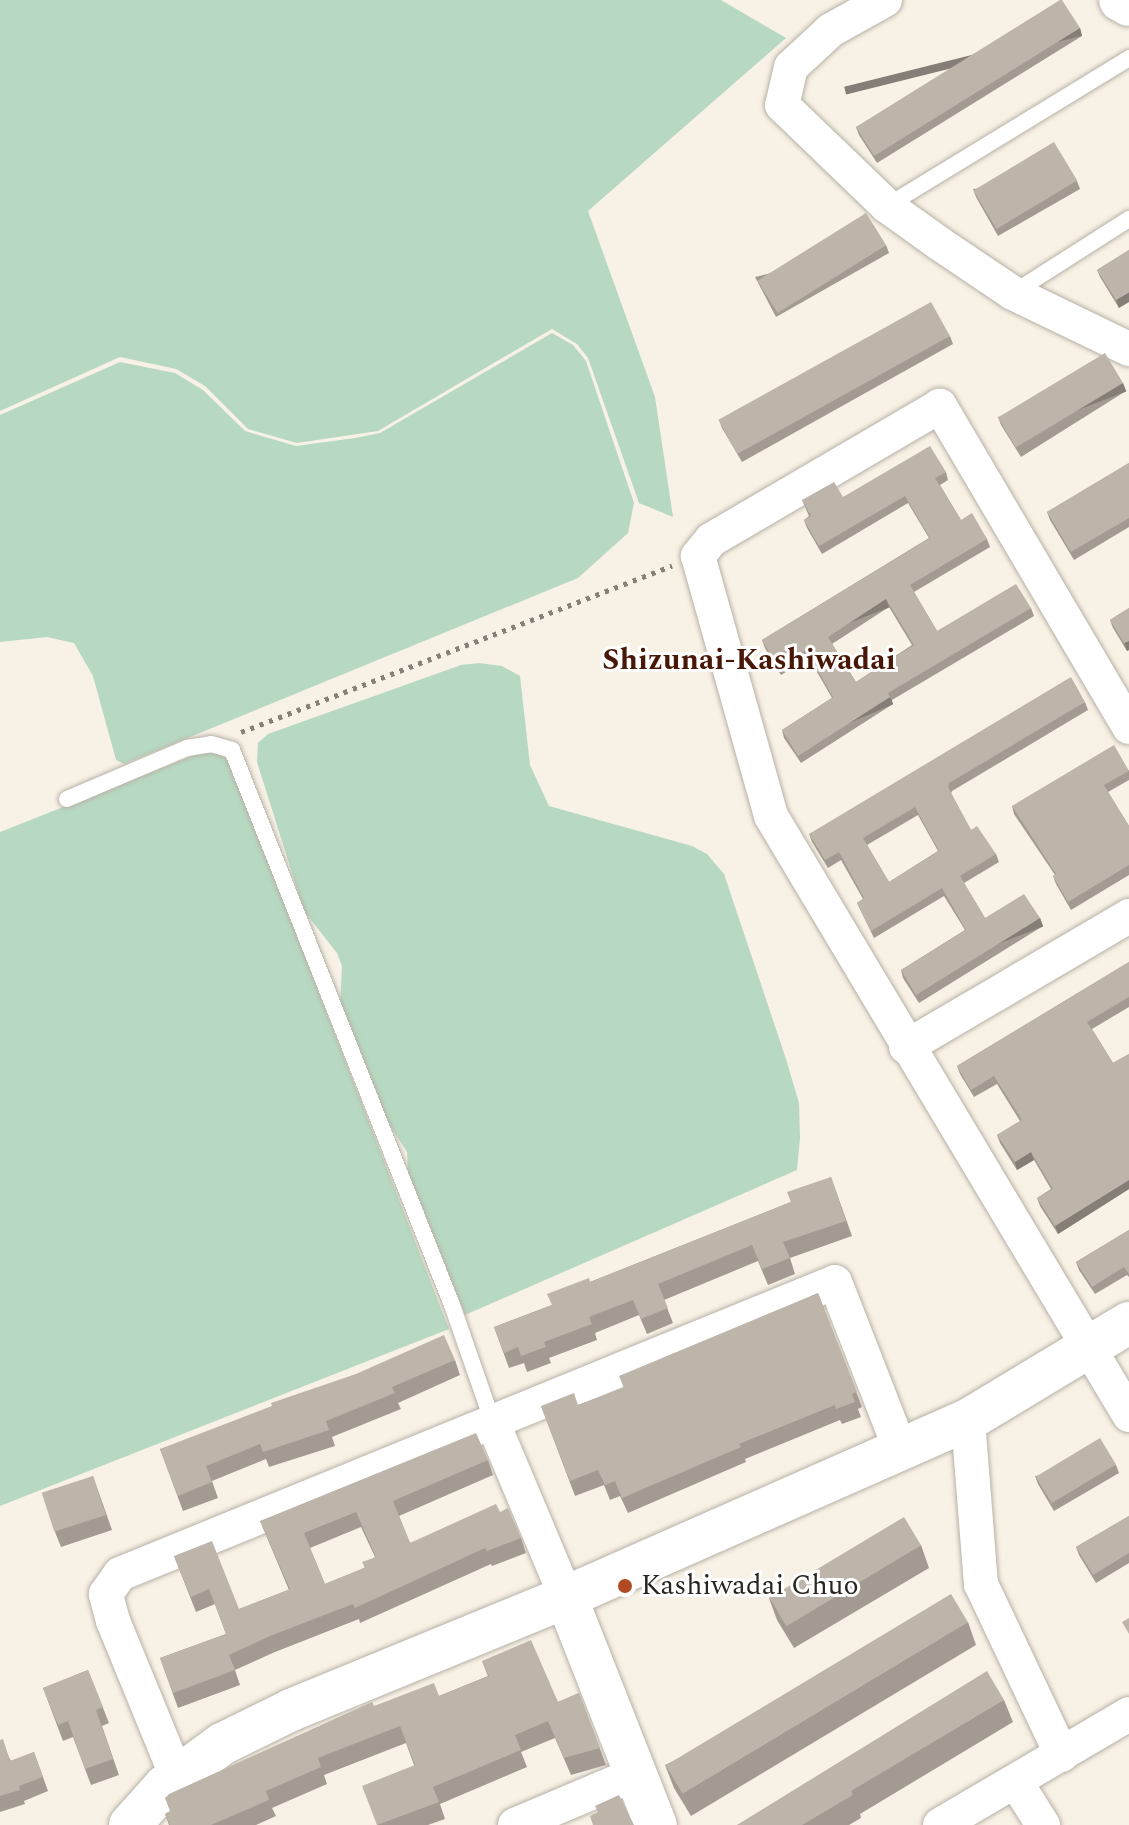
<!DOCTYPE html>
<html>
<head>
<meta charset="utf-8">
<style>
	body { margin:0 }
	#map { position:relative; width:1129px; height:1825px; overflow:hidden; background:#f8f1e5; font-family:Spectral,serif }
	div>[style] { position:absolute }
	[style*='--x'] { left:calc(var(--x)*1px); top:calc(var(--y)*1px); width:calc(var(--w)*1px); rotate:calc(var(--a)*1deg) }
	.green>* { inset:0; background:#b8d9c1 }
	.path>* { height:5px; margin-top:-2.5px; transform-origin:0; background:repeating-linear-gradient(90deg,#858179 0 4px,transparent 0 10px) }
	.roads { filter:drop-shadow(0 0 2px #b7b1a6) drop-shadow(0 0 2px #b7b1a6) }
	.service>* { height:16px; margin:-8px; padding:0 8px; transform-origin:8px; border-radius:8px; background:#fff }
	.minor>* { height:34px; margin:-17px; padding:0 17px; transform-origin:17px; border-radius:17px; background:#fff }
	.tertiary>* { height:42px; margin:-21px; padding:0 21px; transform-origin:21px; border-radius:21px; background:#fff }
	.wall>* { inset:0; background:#a39b92 }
	.shaded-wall>* { inset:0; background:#847e77; transform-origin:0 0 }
	.building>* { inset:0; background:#bdb4aa; transform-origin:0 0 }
	.dots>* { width:22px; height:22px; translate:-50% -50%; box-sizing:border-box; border:4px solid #fff; border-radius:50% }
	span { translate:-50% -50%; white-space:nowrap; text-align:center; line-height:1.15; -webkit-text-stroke:6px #fff; paint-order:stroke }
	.poi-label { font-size:28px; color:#272520 }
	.left { translate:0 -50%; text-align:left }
	.neighbourhood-label { font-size:30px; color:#481705; font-weight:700 }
</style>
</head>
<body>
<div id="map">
	<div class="green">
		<div style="clip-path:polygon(0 0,721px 0,786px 38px,588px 211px,655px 397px,673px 517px,639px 503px,588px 358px,577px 344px,552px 329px,378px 431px,297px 443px,248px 429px,205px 386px,176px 369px,120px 357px,0 411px)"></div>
		<div style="clip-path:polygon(552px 333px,573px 345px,586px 361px,634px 503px,628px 533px,578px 578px,124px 764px,116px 760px,93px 676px,74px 643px,47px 637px,0 642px,0 415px,120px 362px,175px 373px,203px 390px,245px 431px,296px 446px,355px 438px,380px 433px)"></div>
		<div style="clip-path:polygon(479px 663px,502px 666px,520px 676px,530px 765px,549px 806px,692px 846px,707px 854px,724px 874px,786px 1059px,799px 1103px,800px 1138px,797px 1170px,465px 1315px,408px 1173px,407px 1152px,386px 1120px,340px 1004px,342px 966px,337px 953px,304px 911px,257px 762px,258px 743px,268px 734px,461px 665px)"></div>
		<div style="clip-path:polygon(205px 751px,222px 755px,230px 763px,449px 1329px,0 1506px,0 832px)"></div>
	</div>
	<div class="path">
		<div style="--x:241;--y:732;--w:462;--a:-21.1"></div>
	</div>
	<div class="roads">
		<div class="service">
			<div style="--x:887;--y:206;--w:284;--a:-31.4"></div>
			<div style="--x:1013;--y:293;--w:138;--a:-32.5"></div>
			<div style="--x:67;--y:799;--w:130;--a:-23"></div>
			<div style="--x:187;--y:748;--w:24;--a:-9"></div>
			<div style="--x:211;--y:744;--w:22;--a:16"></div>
			<div style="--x:232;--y:750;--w:597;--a:68.38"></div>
			<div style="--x:452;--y:1305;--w:125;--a:70.8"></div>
		</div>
		<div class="minor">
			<div style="--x:885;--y:0;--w:62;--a:150.9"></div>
			<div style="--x:831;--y:30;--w:54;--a:137.2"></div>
			<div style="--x:791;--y:67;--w:39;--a:103"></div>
			<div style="--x:782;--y:105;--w:146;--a:43.9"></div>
			<div style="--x:887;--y:206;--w:65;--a:35.6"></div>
			<div style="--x:940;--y:244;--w:88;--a:33.9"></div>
			<div style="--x:1013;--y:293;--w:129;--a:25.8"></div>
			<div style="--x:1129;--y:727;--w:373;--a:-120.5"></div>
			<div style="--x:940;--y:406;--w:265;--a:149.7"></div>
			<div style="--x:711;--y:540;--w:21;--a:129"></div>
			<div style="--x:698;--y:556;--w:270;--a:74.3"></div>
			<div style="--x:771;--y:816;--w:698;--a:59.13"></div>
			<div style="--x:906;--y:1047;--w:259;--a:-30.4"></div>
			<div style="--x:968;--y:1420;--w:165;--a:85.5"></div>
			<div style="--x:981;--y:1584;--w:189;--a:64.7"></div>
			<div style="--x:493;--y:1423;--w:189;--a:67.2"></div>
			<div style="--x:177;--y:1777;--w:169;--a:-112.3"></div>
			<div style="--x:113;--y:1621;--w:28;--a:-105"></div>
			<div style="--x:106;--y:1594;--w:24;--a:-55"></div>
			<div style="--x:120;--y:1574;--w:772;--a:-22.21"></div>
			<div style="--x:835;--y:1282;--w:181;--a:68.7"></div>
			<div style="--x:1016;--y:1782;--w:51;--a:57.9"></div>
			<div style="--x:515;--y:1825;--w:131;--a:-22.9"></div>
			<div style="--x:940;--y:1825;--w:219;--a:-30.4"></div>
		</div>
		<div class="tertiary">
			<div style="--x:1120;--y:0;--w:10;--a:29"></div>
			<div style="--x:566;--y:1597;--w:245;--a:68.5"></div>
			<div style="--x:130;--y:1825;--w:52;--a:-48.1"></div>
			<div style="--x:165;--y:1786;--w:71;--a:-36.4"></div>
			<div style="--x:222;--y:1744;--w:77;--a:-26.2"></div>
			<div style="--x:291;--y:1710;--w:297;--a:-22.3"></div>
			<div style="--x:566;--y:1597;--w:439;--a:-23.8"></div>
			<div style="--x:968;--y:1420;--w:188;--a:-31.1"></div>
		</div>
	</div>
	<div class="wall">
		<div style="clip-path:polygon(1080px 28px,1082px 36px,877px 163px,859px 135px,856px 127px)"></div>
		<div style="clip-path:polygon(1077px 181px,1080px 189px,998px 236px,976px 197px,973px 189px)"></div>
		<div style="clip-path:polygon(886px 245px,889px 253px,776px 317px,755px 277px)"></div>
		<div style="clip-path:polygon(1129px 250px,1119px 308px,1100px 277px,1097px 270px)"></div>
		<div style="clip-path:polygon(950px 336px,953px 344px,742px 462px,722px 428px,719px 420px)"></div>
		<div style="clip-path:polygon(1123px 383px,1126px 391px,1021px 457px,1001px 425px,998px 417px)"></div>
		<div style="clip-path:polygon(1129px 463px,1129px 527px,1074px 560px,1050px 520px,1047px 512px)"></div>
		<div style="clip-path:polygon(evenodd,946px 472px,948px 480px,940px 485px,961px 520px,987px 539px,990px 547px,914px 592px,937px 631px,1031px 608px,1034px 616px,892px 700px,893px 704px,801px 763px,784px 738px,782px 730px,832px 698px,809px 658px,781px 675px,765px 648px,762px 640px,929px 538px,908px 503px,822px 554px,807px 528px,804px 520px,809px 516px,802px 500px,843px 497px,946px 472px,889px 607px,912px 645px,856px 682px,832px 644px,889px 607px)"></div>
		<div style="clip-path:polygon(1129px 608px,1129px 650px,1127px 651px,1113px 628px,1110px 620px)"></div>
		<div style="clip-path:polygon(evenodd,1085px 702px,1088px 710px,952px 791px,951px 794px,971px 830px,996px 854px,999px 862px,964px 883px,985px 918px,1040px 918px,1043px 926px,919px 1003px,903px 978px,901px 970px,965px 930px,944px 896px,874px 938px,857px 903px,863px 899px,841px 860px,828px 868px,812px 842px,809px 834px,1085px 702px,918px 815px,938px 851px,889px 882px,867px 845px,918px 815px)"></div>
		<div style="clip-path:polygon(1129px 770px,1129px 780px,1108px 792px,1129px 826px,1129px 875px,1071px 910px,1056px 884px,1053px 876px,1055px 875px,1014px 814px,1012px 806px)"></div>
		<div style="clip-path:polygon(1129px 962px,1129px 1007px,1092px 1029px,1113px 1063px,1129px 1054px,1129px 1189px,1058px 1234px,1040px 1206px,1037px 1198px,1051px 1189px,1034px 1160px,1017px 1170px,1000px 1143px,997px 1135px,1020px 1121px,997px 1084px,974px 1097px,960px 1074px,957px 1066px)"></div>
		<div style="clip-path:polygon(831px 1177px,852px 1236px,790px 1258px,795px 1274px,768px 1285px,758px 1261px,664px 1300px,673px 1323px,647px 1334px,639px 1315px,595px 1333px,597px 1340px,549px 1358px,551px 1363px,527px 1372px,524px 1363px,509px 1368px,494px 1327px,552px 1305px,590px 1282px,791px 1202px)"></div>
		<div style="clip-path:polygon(1129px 1230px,1129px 1277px,1127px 1275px,1095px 1294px,1079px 1270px,1076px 1262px)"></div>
		<div style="clip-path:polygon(818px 1293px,862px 1407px,858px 1409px,861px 1417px,842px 1424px,840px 1420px,745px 1459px,746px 1462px,628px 1513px,620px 1496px,610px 1500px,604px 1485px,575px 1496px,541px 1406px,578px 1405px,624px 1388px)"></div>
		<div style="clip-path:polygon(455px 1360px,460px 1375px,398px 1403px,401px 1409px,332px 1437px,335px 1446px,269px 1467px,266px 1459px,212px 1481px,218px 1498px,183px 1511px,160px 1449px)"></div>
		<div style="clip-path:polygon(evenodd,488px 1460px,493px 1475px,399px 1516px,410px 1543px,500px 1512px,521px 1538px,526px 1553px,492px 1566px,491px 1564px,360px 1623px,359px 1619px,275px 1652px,235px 1670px,240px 1685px,178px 1708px,160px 1658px,226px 1634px,215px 1604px,196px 1612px,174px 1556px,239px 1609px,289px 1590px,260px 1521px,488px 1460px,361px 1527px,375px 1557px,364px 1568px,325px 1584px,310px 1548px,361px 1527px)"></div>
		<div style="clip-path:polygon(1116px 1465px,1119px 1473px,1054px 1511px,1038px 1484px,1035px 1476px)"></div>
		<div style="clip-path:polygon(93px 1476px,112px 1530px,61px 1547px,55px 1532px)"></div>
		<div style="clip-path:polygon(1129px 1516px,1129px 1563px,1096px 1583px,1079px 1555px,1076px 1547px)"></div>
		<div style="clip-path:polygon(921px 1545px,929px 1568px,794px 1648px,777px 1620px,769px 1598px)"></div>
		<div style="clip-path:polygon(968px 1622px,976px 1645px,691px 1816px,674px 1788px,665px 1765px)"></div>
		<div style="clip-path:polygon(482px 1661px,558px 1702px,579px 1693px,606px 1765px,571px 1775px,555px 1738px,521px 1752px,527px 1767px,440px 1804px,445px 1819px,428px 1825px,377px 1825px,414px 1765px,406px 1743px,324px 1775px,327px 1784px,272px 1808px,276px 1816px,256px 1825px,169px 1825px,165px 1814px,374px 1706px,439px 1696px,488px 1676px)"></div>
		<div style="clip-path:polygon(88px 1670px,109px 1723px,102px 1726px,119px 1775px,91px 1785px,73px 1737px,63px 1741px,43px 1688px)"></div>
		<div style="clip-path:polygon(1004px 1700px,1013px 1722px,860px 1814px,861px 1818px,849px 1825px,737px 1825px)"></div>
		<div style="clip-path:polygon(0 1740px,11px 1761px,34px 1752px,48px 1791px,24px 1801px,25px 1804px,0 1812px)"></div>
	</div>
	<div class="shaded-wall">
		<div style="left:1080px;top:28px;width:8px;height:243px;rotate:76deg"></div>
		<div style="clip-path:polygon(1129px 292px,1129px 302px,1119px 308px,1116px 300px)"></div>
		<div style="left:1123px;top:383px;width:9px;height:124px;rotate:69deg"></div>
		<div style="left:886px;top:599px;width:9px;height:69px;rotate:69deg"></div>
		<div style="clip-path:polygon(1129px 641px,1129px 650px,1127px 651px,1124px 643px)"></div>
		<div style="left:890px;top:697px;width:8px;height:109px;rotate:67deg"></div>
		<div style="left:1040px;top:918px;width:9px;height:146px;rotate:69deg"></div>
		<div style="clip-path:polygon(1031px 1152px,1034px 1160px,1017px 1170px,1015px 1162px)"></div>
		<div style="clip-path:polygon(1129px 1180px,1129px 1189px,1058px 1234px,1055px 1226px)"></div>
	</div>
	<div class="building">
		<div style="clip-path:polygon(1060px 0,1062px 0,1080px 28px,874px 156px,856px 127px)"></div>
		<div style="left:1054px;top:142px;width:45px;height:94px;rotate:59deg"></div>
		<div style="left:866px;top:213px;width:38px;height:128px;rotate:58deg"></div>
		<div style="clip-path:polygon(1129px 250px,1129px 292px,1116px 300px,1097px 270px)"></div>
		<div style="left:931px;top:302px;width:39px;height:243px;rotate:61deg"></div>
		<div style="left:1105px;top:353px;width:35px;height:125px;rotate:59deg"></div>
		<div style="clip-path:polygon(evenodd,930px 446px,946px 472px,935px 478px,961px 520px,972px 513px,987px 539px,910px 585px,937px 631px,1016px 584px,1031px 608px,888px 693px,890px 697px,798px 756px,782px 730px,833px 697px,806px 650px,778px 667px,762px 640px,930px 538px,905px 496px,819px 546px,804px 520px,811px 516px,802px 500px,834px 482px,843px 497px,930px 446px,886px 599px,914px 645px,856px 682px,828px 637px,886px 599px)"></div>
		<div style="clip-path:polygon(1129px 463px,1129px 518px,1071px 552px,1047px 512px)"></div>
		<div style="clip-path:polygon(1129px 608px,1129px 641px,1124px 643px,1110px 620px)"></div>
		<div style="clip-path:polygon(evenodd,1071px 677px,1085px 702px,949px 783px,948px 787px,971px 830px,977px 826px,996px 854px,960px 876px,985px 918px,1024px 894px,1040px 918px,916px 995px,901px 970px,966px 930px,942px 888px,871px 931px,857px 903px,864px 898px,839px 852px,825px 860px,809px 834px,1071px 677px,915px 807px,939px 851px,889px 882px,863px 838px,915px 807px)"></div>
		<div style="clip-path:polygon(1114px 745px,1129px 771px,1104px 785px,1129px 826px,1129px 865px,1068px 902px,1053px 876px,1056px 874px,1012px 806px)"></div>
		<div style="clip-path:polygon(1129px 962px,1129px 997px,1087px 1022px,1113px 1063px,1129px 1054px,1129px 1180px,1055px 1226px,1037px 1198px,1053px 1189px,1031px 1152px,1015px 1162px,997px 1135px,1022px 1120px,994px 1076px,971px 1090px,957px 1066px)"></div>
		<div style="clip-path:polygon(831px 1177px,846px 1221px,783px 1242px,790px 1258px,762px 1269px,752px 1245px,658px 1284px,668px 1308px,641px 1319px,633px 1300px,589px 1317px,592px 1324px,544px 1342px,546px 1347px,521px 1356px,518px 1347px,504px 1353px,494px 1327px,552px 1305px,547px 1294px,589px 1278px,590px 1282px,791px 1202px,787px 1192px)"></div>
		<div style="clip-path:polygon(1129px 1230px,1129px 1274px,1124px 1267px,1092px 1287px,1076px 1262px)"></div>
		<div style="clip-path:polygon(818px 1293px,857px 1392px,852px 1394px,855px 1402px,836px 1409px,835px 1405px,739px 1444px,741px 1447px,622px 1498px,615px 1481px,605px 1485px,598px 1470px,570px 1481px,541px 1406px,574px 1393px,578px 1405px,624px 1388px,619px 1376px)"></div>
		<div style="clip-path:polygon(444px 1335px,455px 1360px,392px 1387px,395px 1393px,326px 1421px,329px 1430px,263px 1452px,260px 1444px,206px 1466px,212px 1482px,178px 1496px,160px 1449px,272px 1406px,271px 1403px,356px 1374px)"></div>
		<div style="clip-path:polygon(evenodd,476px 1433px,488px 1460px,393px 1501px,410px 1543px,496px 1504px,500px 1512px,508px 1508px,521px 1538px,487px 1551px,485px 1548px,355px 1608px,353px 1604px,270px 1636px,229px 1655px,235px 1670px,173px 1693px,160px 1658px,226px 1634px,209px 1589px,191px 1597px,174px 1556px,212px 1541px,239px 1609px,290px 1589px,260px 1521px,476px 1433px,356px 1512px,376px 1557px,362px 1562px,365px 1568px,325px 1584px,304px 1533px,356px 1512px)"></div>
		<div style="left:1100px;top:1438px;width:31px;height:75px;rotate:59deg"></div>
		<div style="left:93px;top:1476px;width:41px;height:54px;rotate:72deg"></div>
		<div style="clip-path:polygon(1129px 1516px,1129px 1553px,1093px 1575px,1076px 1547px)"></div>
		<div style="left:904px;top:1517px;width:33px;height:157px;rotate:59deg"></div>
		<div style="left:951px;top:1594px;width:33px;height:333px;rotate:59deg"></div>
		<div style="clip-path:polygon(1129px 1618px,1129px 1634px,1122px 1622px)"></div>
		<div style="clip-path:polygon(531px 1640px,558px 1702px,579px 1693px,600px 1748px,564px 1758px,548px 1721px,515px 1735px,521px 1750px,433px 1787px,439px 1802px,377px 1825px,362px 1786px,415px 1765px,400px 1726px,318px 1758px,321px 1767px,266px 1791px,269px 1800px,211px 1825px,170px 1825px,165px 1814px,170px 1811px,165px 1798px,169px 1794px,372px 1702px,374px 1706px,434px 1683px,439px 1696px,489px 1676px,482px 1661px)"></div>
		<div style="clip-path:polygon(88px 1670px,103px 1707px,96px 1710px,113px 1759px,85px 1769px,68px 1721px,58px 1725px,43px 1688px)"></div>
		<div style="clip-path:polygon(987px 1671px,1004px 1700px,851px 1791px,853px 1795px,802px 1825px,737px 1825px)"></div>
		<div style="clip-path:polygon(3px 1739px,10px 1761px,34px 1752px,43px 1777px,19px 1786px,20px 1790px,0 1796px,0 1740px)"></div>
		<div style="clip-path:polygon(619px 1795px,634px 1825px,593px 1825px,590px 1816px,598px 1812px,595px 1806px)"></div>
	</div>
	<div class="dots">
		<div style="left:625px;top:1586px;background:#b14a23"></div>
	</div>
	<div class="poi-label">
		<span class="left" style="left:641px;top:1586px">Kashiwadai Chuo</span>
	</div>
	<div class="neighbourhood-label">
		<span style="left:749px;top:660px">Shizunai-Kashiwadai</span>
	</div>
</div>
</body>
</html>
